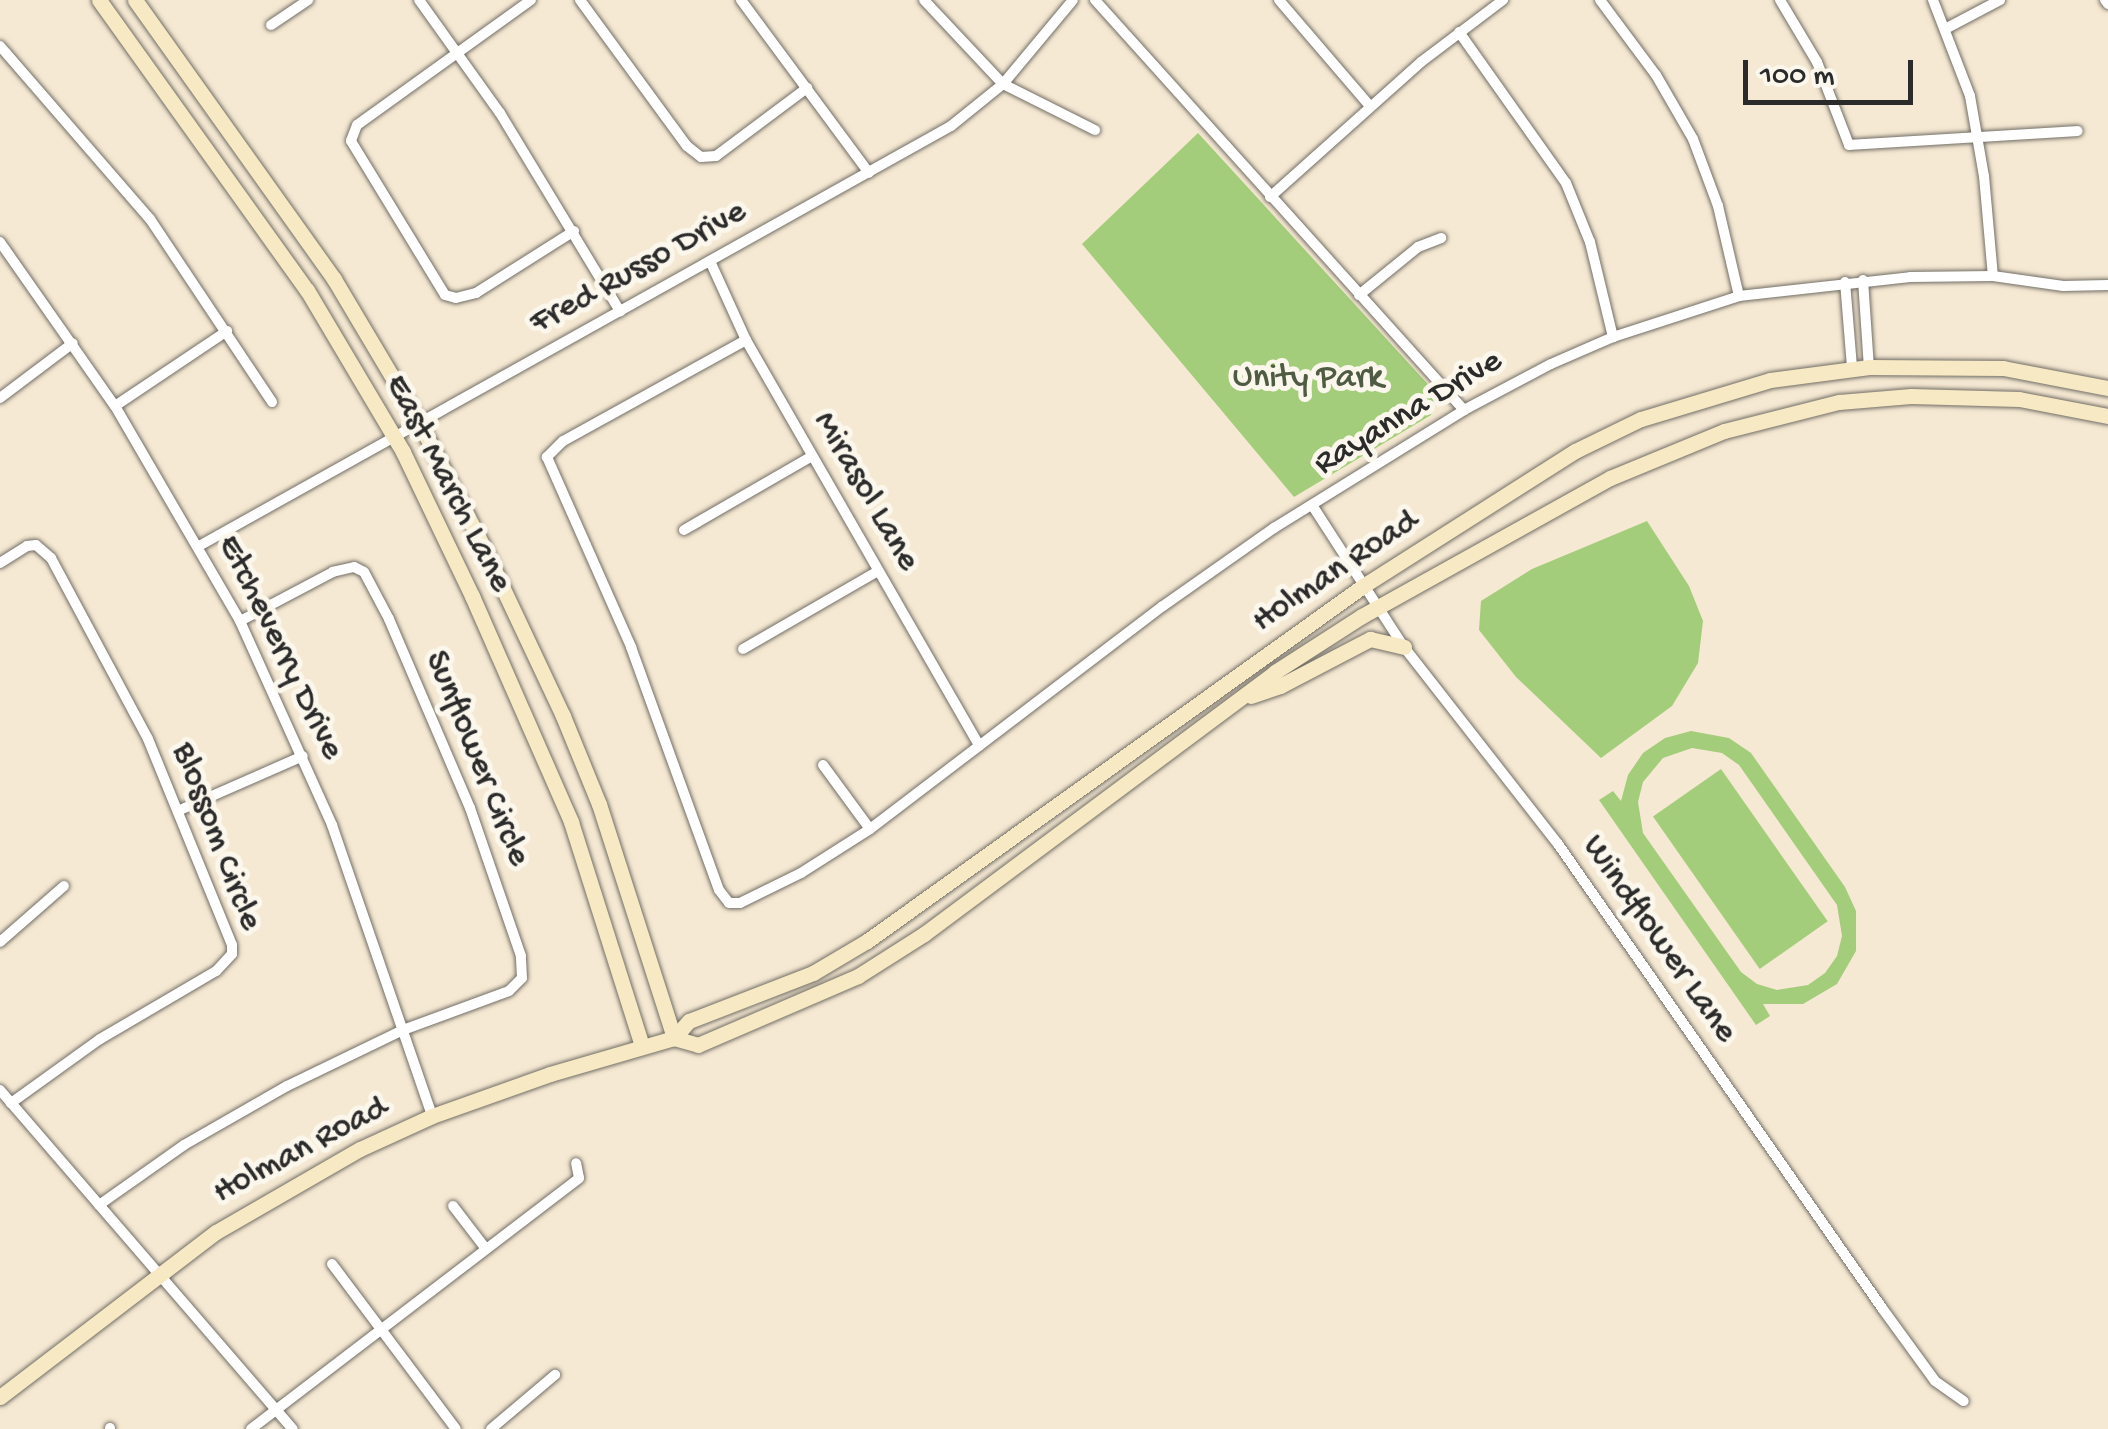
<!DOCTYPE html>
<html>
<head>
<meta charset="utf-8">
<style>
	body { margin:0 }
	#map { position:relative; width:2108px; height:1429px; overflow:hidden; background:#f6e9d3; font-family:"Gochi Hand",sans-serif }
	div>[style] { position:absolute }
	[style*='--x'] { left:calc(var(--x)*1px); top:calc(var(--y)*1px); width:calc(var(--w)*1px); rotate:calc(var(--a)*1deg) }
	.green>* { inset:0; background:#a3cd7a; transform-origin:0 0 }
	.roads { filter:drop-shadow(0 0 2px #726e66) drop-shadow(0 0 2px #726e66) }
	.street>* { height:10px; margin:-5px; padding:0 5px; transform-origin:5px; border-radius:5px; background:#fff }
	.secondary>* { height:15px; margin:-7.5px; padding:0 7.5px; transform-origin:7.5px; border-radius:7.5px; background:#f6e9c3 }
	span { translate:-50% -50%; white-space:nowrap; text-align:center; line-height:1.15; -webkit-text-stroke:10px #fbf7ec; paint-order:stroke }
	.street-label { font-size:35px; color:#2b2b2b }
	.park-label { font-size:35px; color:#4f5c43 }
	.scale { position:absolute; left:1743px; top:60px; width:170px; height:45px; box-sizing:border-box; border:5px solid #2b2b2b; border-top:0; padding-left:12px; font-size:30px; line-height:35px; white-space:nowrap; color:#2b2b2b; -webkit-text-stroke:8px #fbf7ec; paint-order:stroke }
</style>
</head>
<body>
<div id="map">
	<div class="green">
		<div style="clip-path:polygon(1198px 133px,1435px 392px,1431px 415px,1294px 497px,1082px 244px)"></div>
		<div style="clip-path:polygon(1647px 521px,1689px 586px,1703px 621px,1698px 663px,1672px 706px,1601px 758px,1516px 677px,1479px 630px,1481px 601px,1532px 569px)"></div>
		<div style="clip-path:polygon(evenodd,1691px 731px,1729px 738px,1751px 753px,1845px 887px,1856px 911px,1856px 951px,1837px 984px,1803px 1004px,1763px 1004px,1770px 1016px,1756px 1025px,1599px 800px,1613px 791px,1621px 801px,1628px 775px,1643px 753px,1665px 738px,1691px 731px,1692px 748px,1722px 753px,1739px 765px,1837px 905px,1842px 936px,1837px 956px,1825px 973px,1808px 985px,1777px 990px,1757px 984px,1741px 972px,1643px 833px,1638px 802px,1643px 782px,1663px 758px,1692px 748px)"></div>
		<div style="left:1721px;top:769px;width:186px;height:83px;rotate:55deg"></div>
	</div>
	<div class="roads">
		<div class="street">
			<div style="--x:419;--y:0;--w:139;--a:54.4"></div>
			<div style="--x:500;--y:113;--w:232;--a:58.8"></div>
			<div style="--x:531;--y:0;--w:214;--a:144.3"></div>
			<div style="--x:357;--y:125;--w:17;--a:111"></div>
			<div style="--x:351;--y:141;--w:180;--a:58.6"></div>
			<div style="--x:445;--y:295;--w:11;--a:15"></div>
			<div style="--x:456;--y:298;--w:21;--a:-14"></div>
			<div style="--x:476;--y:293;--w:116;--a:-32.3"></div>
			<div style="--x:580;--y:0;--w:181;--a:53.8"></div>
			<div style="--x:687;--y:146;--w:18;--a:38"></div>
			<div style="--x:701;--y:157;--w:15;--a:-4"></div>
			<div style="--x:716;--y:156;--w:114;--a:-36.8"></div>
			<div style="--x:741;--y:0;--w:215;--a:53.5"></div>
			<div style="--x:924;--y:0;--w:115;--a:46.8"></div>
			<div style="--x:1003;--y:84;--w:103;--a:26.6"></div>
			<div style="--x:1095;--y:0;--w:552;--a:48.01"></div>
			<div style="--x:1279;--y:0;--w:140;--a:49.4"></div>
			<div style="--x:1600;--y:0;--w:94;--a:53.3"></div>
			<div style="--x:1656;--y:75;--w:74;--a:60"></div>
			<div style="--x:1693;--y:139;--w:72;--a:69.5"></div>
			<div style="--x:1718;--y:206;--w:92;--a:76.9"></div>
			<div style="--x:1780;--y:0;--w:72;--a:59.2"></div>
			<div style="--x:1817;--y:62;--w:89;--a:68.9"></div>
			<div style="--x:1849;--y:145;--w:229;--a:-3.5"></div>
			<div style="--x:1933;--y:0;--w:103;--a:68.9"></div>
			<div style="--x:1970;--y:96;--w:81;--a:80.1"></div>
			<div style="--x:1984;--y:176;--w:100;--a:84.9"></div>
			<div style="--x:2105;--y:0;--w:5;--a:53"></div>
			<div style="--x:271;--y:25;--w:45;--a:-34"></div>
			<div style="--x:1947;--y:28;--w:60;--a:-27.8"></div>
			<div style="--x:1459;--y:32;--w:185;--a:54.7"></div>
			<div style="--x:1566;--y:183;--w:64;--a:67.9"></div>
			<div style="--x:1590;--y:242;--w:98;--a:76.4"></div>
			<div style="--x:0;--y:46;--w:229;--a:49.1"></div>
			<div style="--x:150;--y:219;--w:220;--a:56.3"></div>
			<div style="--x:1270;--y:197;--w:203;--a:-41.8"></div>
			<div style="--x:1421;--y:62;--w:103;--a:-37.1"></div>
			<div style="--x:0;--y:242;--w:200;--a:55"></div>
			<div style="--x:115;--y:406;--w:249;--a:59.8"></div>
			<div style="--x:240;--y:621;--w:224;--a:65.7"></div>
			<div style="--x:332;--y:825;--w:308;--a:71"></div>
			<div style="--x:710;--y:261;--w:87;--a:65.5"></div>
			<div style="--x:746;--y:340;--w:468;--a:60.1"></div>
			<div style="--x:1863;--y:280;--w:87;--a:86.1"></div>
			<div style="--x:1845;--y:282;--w:86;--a:85.3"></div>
			<div style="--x:1359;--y:295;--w:76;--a:-39.1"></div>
			<div style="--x:1418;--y:247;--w:25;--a:-21"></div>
			<div style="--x:746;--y:340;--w:209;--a:151.1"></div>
			<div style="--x:563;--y:441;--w:23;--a:135"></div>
			<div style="--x:547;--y:457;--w:208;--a:66.1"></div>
			<div style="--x:631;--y:647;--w:258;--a:70.1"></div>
			<div style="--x:719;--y:890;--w:16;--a:52"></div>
			<div style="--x:729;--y:903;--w:11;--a:0"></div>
			<div style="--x:740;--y:903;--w:68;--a:-26.2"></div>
			<div style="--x:801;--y:873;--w:82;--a:-32.5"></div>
			<div style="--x:870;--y:829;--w:368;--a:-37.3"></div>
			<div style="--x:1163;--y:606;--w:136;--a:-35.1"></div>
			<div style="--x:1274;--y:528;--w:224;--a:-31.8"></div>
			<div style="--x:1464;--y:410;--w:98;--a:-27.9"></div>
			<div style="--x:1551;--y:364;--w:68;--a:-23.5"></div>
			<div style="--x:1613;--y:337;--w:133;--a:-18"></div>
			<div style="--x:1739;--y:296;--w:172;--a:-6.3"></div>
			<div style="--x:1910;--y:277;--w:83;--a:-0.7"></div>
			<div style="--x:1993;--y:276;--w:71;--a:8.1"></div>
			<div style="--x:2063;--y:286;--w:45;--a:-1.3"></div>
			<div style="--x:0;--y:398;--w:91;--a:-37"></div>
			<div style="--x:115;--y:406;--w:135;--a:-33.8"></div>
			<div style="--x:1312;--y:505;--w:169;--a:57.1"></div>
			<div style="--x:1404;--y:647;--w:250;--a:52"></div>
			<div style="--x:1558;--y:844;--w:566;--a:55.07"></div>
			<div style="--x:1882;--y:1308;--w:90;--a:54"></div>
			<div style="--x:1935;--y:1381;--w:35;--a:35"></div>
			<div style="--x:684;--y:530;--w:148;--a:-30"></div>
			<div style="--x:199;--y:546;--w:861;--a:-29.18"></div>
			<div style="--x:951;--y:126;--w:67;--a:-38.9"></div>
			<div style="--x:1003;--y:84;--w:109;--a:-50.2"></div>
			<div style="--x:0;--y:563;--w:32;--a:-32"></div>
			<div style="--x:27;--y:546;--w:9;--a:-6"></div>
			<div style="--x:36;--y:545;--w:20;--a:41"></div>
			<div style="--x:51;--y:558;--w:205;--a:61.8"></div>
			<div style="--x:148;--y:739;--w:222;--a:67.8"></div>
			<div style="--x:232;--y:945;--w:9;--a:90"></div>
			<div style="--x:232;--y:954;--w:23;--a:133"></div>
			<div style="--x:216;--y:971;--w:134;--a:149.6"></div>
			<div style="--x:100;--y:1039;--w:110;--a:144.3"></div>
			<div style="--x:743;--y:649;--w:156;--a:-30"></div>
			<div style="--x:823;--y:765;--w:79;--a:53.7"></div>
			<div style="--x:180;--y:810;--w:134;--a:-23.7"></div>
			<div style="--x:0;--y:942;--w:85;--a:-41.2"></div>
			<div style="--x:0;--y:1090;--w:448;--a:49.2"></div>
			<div style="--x:99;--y:1205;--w:104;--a:-35.2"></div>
			<div style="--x:184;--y:1145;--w:119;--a:-29.8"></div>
			<div style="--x:287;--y:1086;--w:129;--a:-25.8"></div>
			<div style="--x:403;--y:1030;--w:113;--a:-20.2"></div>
			<div style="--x:509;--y:991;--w:18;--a:-45"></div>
			<div style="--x:522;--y:978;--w:22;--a:-93"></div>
			<div style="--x:521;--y:956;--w:157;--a:-109"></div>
			<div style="--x:470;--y:808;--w:206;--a:-113.2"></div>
			<div style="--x:389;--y:619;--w:53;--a:-118"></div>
			<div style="--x:364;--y:572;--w:11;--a:-153"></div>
			<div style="--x:354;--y:567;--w:22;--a:167"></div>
			<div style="--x:333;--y:572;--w:105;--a:152.2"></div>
			<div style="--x:453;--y:1206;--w:54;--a:52.5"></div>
			<div style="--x:332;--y:1264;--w:206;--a:53.1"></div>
			<div style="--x:110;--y:1428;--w:1;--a:90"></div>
			<div style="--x:251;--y:1429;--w:413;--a:-37.4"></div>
			<div style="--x:579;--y:1178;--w:15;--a:-101"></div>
			<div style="--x:491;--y:1429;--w:84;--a:-40.2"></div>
		</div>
		<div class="secondary">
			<div style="--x:99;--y:0;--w:357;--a:54.4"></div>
			<div style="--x:307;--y:290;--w:188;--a:59.3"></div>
			<div style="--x:403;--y:452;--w:160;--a:64.4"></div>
			<div style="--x:472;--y:596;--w:247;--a:66.3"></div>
			<div style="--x:571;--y:822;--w:235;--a:72.4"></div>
			<div style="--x:135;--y:0;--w:343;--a:54.5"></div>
			<div style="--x:334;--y:279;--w:166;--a:59.3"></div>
			<div style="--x:419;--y:422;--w:140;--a:62.7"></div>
			<div style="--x:483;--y:546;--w:188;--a:64.8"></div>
			<div style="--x:563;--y:716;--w:95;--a:67.8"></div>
			<div style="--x:599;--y:804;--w:246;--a:72.2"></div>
			<div style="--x:1251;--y:696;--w:31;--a:-19"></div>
			<div style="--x:1280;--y:686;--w:102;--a:-27.6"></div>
			<div style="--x:1370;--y:639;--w:35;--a:13"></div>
			<div style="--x:674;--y:1038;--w:23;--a:-49"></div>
			<div style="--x:689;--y:1021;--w:133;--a:-21.2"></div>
			<div style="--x:813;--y:973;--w:63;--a:-30.7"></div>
			<div style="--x:867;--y:941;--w:610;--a:-35.59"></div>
			<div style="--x:1363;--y:586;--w:251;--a:-32.5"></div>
			<div style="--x:1575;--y:451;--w:73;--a:-25.9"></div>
			<div style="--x:1641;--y:419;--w:135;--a:-16.8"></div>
			<div style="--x:1770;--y:380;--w:100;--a:-7.5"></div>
			<div style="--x:1869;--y:367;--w:134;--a:0.4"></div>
			<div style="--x:2003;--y:368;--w:107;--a:10.8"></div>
			<div style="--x:0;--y:1397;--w:272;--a:-37.4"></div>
			<div style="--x:216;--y:1232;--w:166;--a:-30"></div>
			<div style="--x:360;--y:1149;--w:79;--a:-24.6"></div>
			<div style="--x:432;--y:1116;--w:125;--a:-19.6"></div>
			<div style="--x:550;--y:1074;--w:129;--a:-16.2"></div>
			<div style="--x:674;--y:1038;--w:25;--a:16"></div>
			<div style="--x:698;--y:1045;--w:174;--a:-23.3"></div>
			<div style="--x:858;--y:976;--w:78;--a:-32.5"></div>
			<div style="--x:924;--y:934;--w:438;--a:-36.7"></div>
			<div style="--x:1275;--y:672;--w:103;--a:-32.8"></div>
			<div style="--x:1362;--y:616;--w:284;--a:-29.1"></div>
			<div style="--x:1610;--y:478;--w:123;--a:-22.4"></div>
			<div style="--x:1724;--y:431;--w:119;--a:-14.2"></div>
			<div style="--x:1839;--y:402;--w:72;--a:-4.8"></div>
			<div style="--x:1911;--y:396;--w:108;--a:1.6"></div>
			<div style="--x:2019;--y:399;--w:91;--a:10.8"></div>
		</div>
	</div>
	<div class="street-label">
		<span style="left:639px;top:269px;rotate:-29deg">Fred Russo Drive</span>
		<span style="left:1409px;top:414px;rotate:-31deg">Rayanna Drive</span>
		<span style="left:447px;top:484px;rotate:63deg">East March Lane</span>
		<span style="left:865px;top:492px;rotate:60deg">Mirasol Lane</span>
		<span style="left:1336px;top:572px;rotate:-34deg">Holman Road</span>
		<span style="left:279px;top:648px;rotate:64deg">Etcheverry Drive</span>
		<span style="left:476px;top:759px;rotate:68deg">Sunflower Circle</span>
		<span style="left:215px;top:837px;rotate:69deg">Blossom Circle</span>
		<span style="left:1658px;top:940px;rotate:55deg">Windflower Lane</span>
		<span style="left:301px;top:1151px;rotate:-28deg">Holman Road</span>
	</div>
	<div class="park-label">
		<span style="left:1308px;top:379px">Unity Park</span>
	</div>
	<div class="scale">100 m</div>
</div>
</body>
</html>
